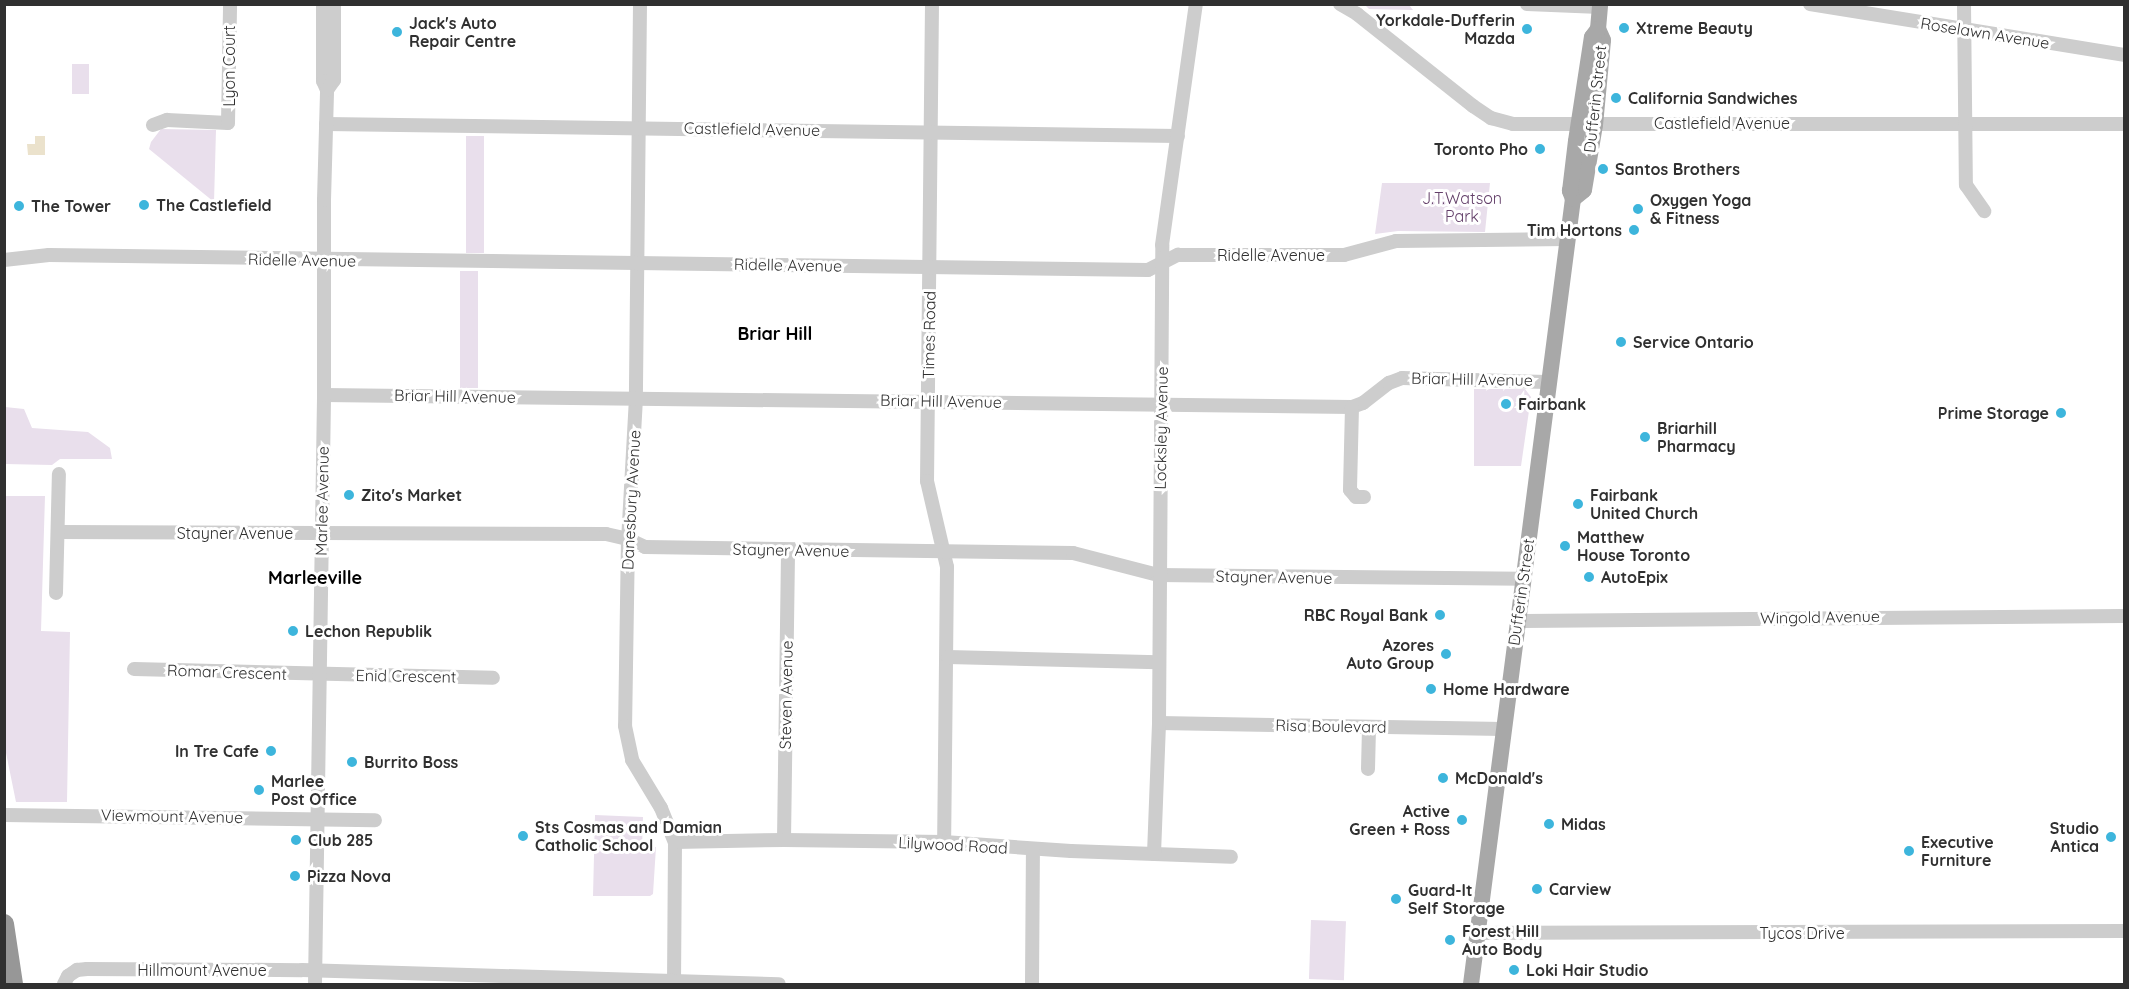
<!DOCTYPE html>
<html>
<head>
<meta charset="utf-8">
<style>
	body { margin:0 }
	#map { position:relative; width:2129px; height:989px; overflow:hidden; background:#fff; font-family:Quicksand,sans-serif }
	div>[style] { position:absolute }
	[style*='--x'] { left:calc(var(--x)*1px); top:calc(var(--y)*1px); width:calc(var(--w)*1px); rotate:calc(var(--a)*1deg) }
	.green>* { inset:0; background:#e9dfec; transform-origin:0 0 }
	.water>* { inset:0; background:#ebe2cc }
	.minor>* { height:14px; margin:-7px; padding:0 7px; transform-origin:7px; border-radius:7px; background:#cdcdcd }
	.major>* { height:16px; margin:-8px; padding:0 8px; transform-origin:8px; border-radius:8px; background:#a8a8a8 }
	.highway>* { height:20px; margin:-10px; padding:0 10px; transform-origin:10px; border-radius:10px; background:#979797 }
	.dots>* { width:16px; height:16px; translate:-50% -50%; box-sizing:border-box; border:3px solid #fff; border-radius:50% }
	span { translate:-50% -50%; white-space:nowrap; text-align:center; line-height:1.15; -webkit-text-stroke:6px #fff; paint-order:stroke }
	.poi-label { font-size:16px; color:#303030; font-weight:700 }
	.right { translate:-100% -50%; text-align:right }
	.left { translate:0 -50%; text-align:left }
	.street-label { font-size:16px; color:#303030 }
	.park-label { font-size:16px; color:#633f69 }
	.neighbourhood-label { font-size:18px; color:#000; font-weight:700 }
	.frame { position:absolute; inset:0; border:6px solid #303030; pointer-events:none }
</style>
</head>
<body>
<div id="map">
	<div class="green">
		<div style="clip-path:polygon(1365px 5px,1409px 5px,1413px 10px,1369px 9px)"></div>
		<div style="left:72px;top:64px;width:17px;height:30px"></div>
		<div style="clip-path:polygon(161px 129px,216px 130px,214px 202px,149px 149px,151px 142px)"></div>
		<div style="left:466px;top:136px;width:18px;height:117px"></div>
		<div style="clip-path:polygon(1382px 183px,1490px 183px,1485px 232px,1398px 231px,1375px 234px)"></div>
		<div style="left:460px;top:271px;width:18px;height:117px"></div>
		<div style="clip-path:polygon(1474px 389px,1525px 389px,1531px 397px,1521px 466px,1474px 466px)"></div>
		<div style="clip-path:polygon(5px 407px,24px 409px,32px 428px,88px 432px,110px 448px,112px 459px,60px 459px,52px 465px,5px 464px)"></div>
		<div style="clip-path:polygon(5px 496px,45px 496px,41px 631px,70px 632px,67px 802px,16px 802px,4px 743px)"></div>
		<div style="clip-path:polygon(595px 815px,643px 817px,642px 848px,656px 847px,653px 894px,650px 896px,593px 896px)"></div>
		<div style="left:1311px;top:920px;width:35px;height:59px;rotate:2deg"></div>
	</div>
	<div class="water">
		<div style="clip-path:polygon(35px 136px,45px 136px,45px 155px,28px 155px,27px 144px,35px 144px)"></div>
	</div>
	<div class="minor">
		<div style="--x:323;--y:4;--w:77;--a:90"></div>
		<div style="--x:323;--y:81;--w:10;--a:66"></div>
		<div style="--x:640;--y:4;--w:394;--a:90.6"></div>
		<div style="--x:636;--y:398;--w:141;--a:93.2"></div>
		<div style="--x:628;--y:539;--w:187;--a:90.9"></div>
		<div style="--x:625;--y:726;--w:35;--a:78"></div>
		<div style="--x:632;--y:760;--w:56;--a:58.9"></div>
		<div style="--x:661;--y:808;--w:37;--a:68"></div>
		<div style="--x:675;--y:842;--w:142;--a:90.4"></div>
		<div style="--x:932;--y:4;--w:477;--a:90.6"></div>
		<div style="--x:927;--y:481;--w:88;--a:76.9"></div>
		<div style="--x:947;--y:567;--w:275;--a:90.6"></div>
		<div style="--x:1340;--y:4;--w:20;--a:30"></div>
		<div style="--x:1357;--y:14;--w:148;--a:38.4"></div>
		<div style="--x:1473;--y:106;--w:22;--a:34"></div>
		<div style="--x:1491;--y:118;--w:23;--a:15"></div>
		<div style="--x:1513;--y:124;--w:611;--a:0"></div>
		<div style="--x:1527;--y:4;--w:73;--a:2.4"></div>
		<div style="--x:1810;--y:4;--w:318;--a:9.2"></div>
		<div style="--x:1964;--y:4;--w:181;--a:89.4"></div>
		<div style="--x:1966;--y:185;--w:32;--a:55"></div>
		<div style="--x:326;--y:124;--w:852;--a:0.81"></div>
		<div style="--x:153;--y:125;--w:15;--a:-20"></div>
		<div style="--x:167;--y:120;--w:61;--a:2.8"></div>
		<div style="--x:228;--y:123;--w:119;--a:-89"></div>
		<div style="--x:4;--y:260;--w:45;--a:-6.3"></div>
		<div style="--x:49;--y:255;--w:1099;--a:0.78"></div>
		<div style="--x:1148;--y:270;--w:34;--a:-27"></div>
		<div style="--x:1178;--y:255;--w:166;--a:0"></div>
		<div style="--x:1344;--y:255;--w:54;--a:-15.1"></div>
		<div style="--x:1396;--y:241;--w:171;--a:-0.7"></div>
		<div style="--x:324;--y:395;--w:1028;--a:0.67"></div>
		<div style="--x:1352;--y:407;--w:12;--a:-20"></div>
		<div style="--x:1363;--y:403;--w:33;--a:-38"></div>
		<div style="--x:1389;--y:383;--w:14;--a:-21"></div>
		<div style="--x:1402;--y:378;--w:147;--a:1.6"></div>
		<div style="--x:1352;--y:407;--w:83;--a:91.4"></div>
		<div style="--x:1350;--y:490;--w:9;--a:49"></div>
		<div style="--x:1356;--y:497;--w:8;--a:0"></div>
		<div style="--x:58;--y:532;--w:548;--a:0.21"></div>
		<div style="--x:606;--y:534;--w:23;--a:13"></div>
		<div style="--x:628;--y:539;--w:19;--a:25"></div>
		<div style="--x:645;--y:547;--w:428;--a:0.8"></div>
		<div style="--x:1073;--y:553;--w:88;--a:14.5"></div>
		<div style="--x:1158;--y:575;--w:364;--a:0.6"></div>
		<div style="--x:56;--y:593;--w:119;--a:-88.6"></div>
		<div style="--x:1516;--y:621;--w:608;--a:-0.47"></div>
		<div style="--x:948;--y:657;--w:210;--a:1.4"></div>
		<div style="--x:134;--y:669;--w:359;--a:1.4"></div>
		<div style="--x:1159;--y:723;--w:344;--a:1"></div>
		<div style="--x:1368;--y:769;--w:42;--a:-88.6"></div>
		<div style="--x:4;--y:815;--w:371;--a:0.8"></div>
		<div style="--x:784;--y:840;--w:290;--a:-89.2"></div>
		<div style="--x:675;--y:842;--w:109;--a:-1.1"></div>
		<div style="--x:784;--y:840;--w:160;--a:0.7"></div>
		<div style="--x:944;--y:842;--w:127;--a:4.1"></div>
		<div style="--x:1071;--y:851;--w:160;--a:2.1"></div>
		<div style="--x:1154;--y:854;--w:131;--a:-87.8"></div>
		<div style="--x:1159;--y:723;--w:478;--a:-89.6"></div>
		<div style="--x:1162;--y:245;--w:243;--a:-82"></div>
		<div style="--x:1480;--y:933;--w:644;--a:-0.18"></div>
		<div style="--x:64;--y:984;--w:9;--a:-63"></div>
		<div style="--x:68;--y:976;--w:11;--a:-34"></div>
		<div style="--x:77;--y:970;--w:10;--a:-6"></div>
		<div style="--x:87;--y:969;--w:215;--a:0.3"></div>
		<div style="--x:302;--y:970;--w:477;--a:1.7"></div>
		<div style="--x:315;--y:984;--w:589;--a:-89.12"></div>
		<div style="--x:324;--y:395;--w:195;--a:-90"></div>
		<div style="--x:324;--y:200;--w:110;--a:-88.4"></div>
		<div style="--x:327;--y:90;--w:12;--a:-55"></div>
		<div style="--x:334;--y:80;--w:76;--a:-90"></div>
		<div style="--x:1032;--y:984;--w:135;--a:-89.6"></div>
	</div>
	<div class="major">
		<div style="--x:1573;--y:199;--w:14;--a:-39"></div>
		<div style="--x:1584;--y:190;--w:66;--a:-80.4"></div>
		<div style="--x:1595;--y:125;--w:85;--a:-84.6"></div>
		<div style="--x:1603;--y:40;--w:12;--a:-114"></div>
		<div style="--x:1598;--y:29;--w:25;--a:-85"></div>
		<div style="--x:1471;--y:984;--w:792;--a:-82.6"></div>
		<div style="--x:1573;--y:199;--w:9;--a:-111"></div>
		<div style="--x:1570;--y:191;--w:50;--a:-83.2"></div>
		<div style="--x:1576;--y:141;--w:105;--a:-81.3"></div>
		<div style="--x:1592;--y:37;--w:10;--a:-53"></div>
	</div>
	<div class="highway">
		<div style="--x:4;--y:924;--w:61;--a:81.5"></div>
	</div>
	<div class="dots">
		<div style="left:1624px;top:28px;background:#3db5dc"></div>
		<div style="left:1527px;top:29px;background:#3db5dc"></div>
		<div style="left:397px;top:32px;background:#3db5dc"></div>
		<div style="left:1616px;top:98px;background:#3db5dc"></div>
		<div style="left:1540px;top:149px;background:#3db5dc"></div>
		<div style="left:1603px;top:169px;background:#3db5dc"></div>
		<div style="left:144px;top:205px;background:#3db5dc"></div>
		<div style="left:19px;top:206px;background:#3db5dc"></div>
		<div style="left:1638px;top:209px;background:#3db5dc"></div>
		<div style="left:1634px;top:230px;background:#3db5dc"></div>
		<div style="left:1621px;top:342px;background:#3db5dc"></div>
		<div style="left:1506px;top:404px;background:#3db5dc"></div>
		<div style="left:2061px;top:413px;background:#3db5dc"></div>
		<div style="left:1645px;top:437px;background:#3db5dc"></div>
		<div style="left:349px;top:495px;background:#3db5dc"></div>
		<div style="left:1578px;top:504px;background:#3db5dc"></div>
		<div style="left:1565px;top:546px;background:#3db5dc"></div>
		<div style="left:1589px;top:577px;background:#3db5dc"></div>
		<div style="left:1440px;top:615px;background:#3db5dc"></div>
		<div style="left:293px;top:631px;background:#3db5dc"></div>
		<div style="left:1446px;top:654px;background:#3db5dc"></div>
		<div style="left:1431px;top:689px;background:#3db5dc"></div>
		<div style="left:271px;top:751px;background:#3db5dc"></div>
		<div style="left:352px;top:762px;background:#3db5dc"></div>
		<div style="left:1443px;top:778px;background:#3db5dc"></div>
		<div style="left:259px;top:790px;background:#3db5dc"></div>
		<div style="left:1462px;top:820px;background:#3db5dc"></div>
		<div style="left:1549px;top:824px;background:#3db5dc"></div>
		<div style="left:523px;top:836px;background:#3db5dc"></div>
		<div style="left:2111px;top:837px;background:#3db5dc"></div>
		<div style="left:296px;top:840px;background:#3db5dc"></div>
		<div style="left:1909px;top:851px;background:#3db5dc"></div>
		<div style="left:295px;top:876px;background:#3db5dc"></div>
		<div style="left:1537px;top:889px;background:#3db5dc"></div>
		<div style="left:1396px;top:899px;background:#3db5dc"></div>
		<div style="left:1450px;top:940px;background:#3db5dc"></div>
		<div style="left:1514px;top:970px;background:#3db5dc"></div>
	</div>
	<div class="poi-label">
		<span class="right" style="left:1515px;top:29px">Yorkdale-Dufferin<br>Mazda</span>
		<span class="left" style="left:409px;top:32px">Jack's Auto<br>Repair Centre</span>
		<span class="left" style="left:1636px;top:28px">Xtreme Beauty</span>
		<span class="left" style="left:1628px;top:98px">California Sandwiches</span>
		<span class="right" style="left:1528px;top:149px">Toronto Pho</span>
		<span class="left" style="left:1615px;top:169px">Santos Brothers</span>
		<span class="left" style="left:1650px;top:209px">Oxygen Yoga<br>&amp; Fitness</span>
		<span class="left" style="left:156px;top:205px">The Castlefield</span>
		<span class="left" style="left:31px;top:206px">The Tower</span>
		<span class="right" style="left:1622px;top:230px">Tim Hortons</span>
		<span class="left" style="left:1633px;top:342px">Service Ontario</span>
		<span class="left" style="left:1518px;top:404px">Fairbank</span>
		<span class="right" style="left:2049px;top:413px">Prime Storage</span>
		<span class="left" style="left:1657px;top:437px">Briarhill<br>Pharmacy</span>
		<span class="left" style="left:361px;top:495px">Zito's Market</span>
		<span class="left" style="left:1590px;top:504px">Fairbank<br>United Church</span>
		<span class="left" style="left:1577px;top:546px">Matthew<br>House Toronto</span>
		<span class="left" style="left:1601px;top:577px">AutoEpix</span>
		<span class="right" style="left:1428px;top:615px">RBC Royal Bank</span>
		<span class="left" style="left:305px;top:631px">Lechon Republik</span>
		<span class="right" style="left:1434px;top:654px">Azores<br>Auto Group</span>
		<span class="left" style="left:1443px;top:689px">Home Hardware</span>
		<span class="right" style="left:259px;top:751px">In Tre Cafe</span>
		<span class="left" style="left:364px;top:762px">Burrito Boss</span>
		<span class="left" style="left:1455px;top:778px">McDonald's</span>
		<span class="left" style="left:271px;top:790px">Marlee<br>Post Office</span>
		<span class="right" style="left:1450px;top:820px">Active<br>Green + Ross</span>
		<span class="left" style="left:1561px;top:824px">Midas</span>
		<span class="left" style="left:535px;top:836px">Sts Cosmas and Damian<br>Catholic School</span>
		<span class="right" style="left:2099px;top:837px">Studio<br>Antica</span>
		<span class="left" style="left:308px;top:840px">Club 285</span>
		<span class="left" style="left:1921px;top:851px">Executive<br>Furniture</span>
		<span class="left" style="left:307px;top:876px">Pizza Nova</span>
		<span class="left" style="left:1549px;top:889px">Carview</span>
		<span class="left" style="left:1408px;top:899px">Guard-It<br>Self Storage</span>
		<span class="left" style="left:1462px;top:940px">Forest Hill<br>Auto Body</span>
		<span class="left" style="left:1526px;top:970px">Loki Hair Studio</span>
	</div>
	<div class="street-label">
		<span style="left:1985px;top:33px;rotate:9deg">Roselawn Avenue</span>
		<span style="left:229px;top:66px;rotate:-90deg">Lyon Court</span>
		<span style="left:1595px;top:99px;rotate:-84deg">Dufferin Street</span>
		<span style="left:1722px;top:123px">Castlefield Avenue</span>
		<span style="left:752px;top:129px;rotate:1deg">Castlefield Avenue</span>
		<span style="left:1271px;top:255px">Ridelle Avenue</span>
		<span style="left:302px;top:260px;rotate:1deg">Ridelle Avenue</span>
		<span style="left:788px;top:265px;rotate:1deg">Ridelle Avenue</span>
		<span style="left:929px;top:335px;rotate:-89deg">Times Road</span>
		<span style="left:1472px;top:379px;rotate:1deg">Briar Hill Avenue</span>
		<span style="left:455px;top:396px;rotate:1deg">Briar Hill Avenue</span>
		<span style="left:941px;top:401px;rotate:1deg">Briar Hill Avenue</span>
		<span style="left:1161px;top:428px;rotate:-89deg">Locksley Avenue</span>
		<span style="left:631px;top:500px;rotate:-87deg">Danesbury Avenue</span>
		<span style="left:322px;top:501px;rotate:-89deg">Marlee Avenue</span>
		<span style="left:235px;top:533px">Stayner Avenue</span>
		<span style="left:791px;top:550px;rotate:1deg">Stayner Avenue</span>
		<span style="left:1274px;top:577px;rotate:1deg">Stayner Avenue</span>
		<span style="left:1521px;top:592px;rotate:-82deg">Dufferin Street</span>
		<span style="left:1820px;top:617px;rotate:-1deg">Wingold Avenue</span>
		<span style="left:227px;top:672px;rotate:2deg">Romar Crescent</span>
		<span style="left:406px;top:676px;rotate:1deg">Enid Crescent</span>
		<span style="left:786px;top:695px;rotate:-89deg">Steven Avenue</span>
		<span style="left:1331px;top:726px;rotate:1deg">Risa Boulevard</span>
		<span style="left:172px;top:816px;rotate:1deg">Viewmount Avenue</span>
		<span style="left:953px;top:845px;rotate:3deg">Lilywood Road</span>
		<span style="left:1802px;top:933px">Tycos Drive</span>
		<span style="left:202px;top:970px">Hillmount Avenue</span>
	</div>
	<div class="park-label">
		<span style="left:1462px;top:207px">J.T.Watson<br>Park</span>
	</div>
	<div class="neighbourhood-label">
		<span style="left:775px;top:334px">Briar Hill</span>
		<span style="left:315px;top:578px">Marleeville</span>
	</div>
	<div class="frame"></div>
</div>
</body>
</html>
